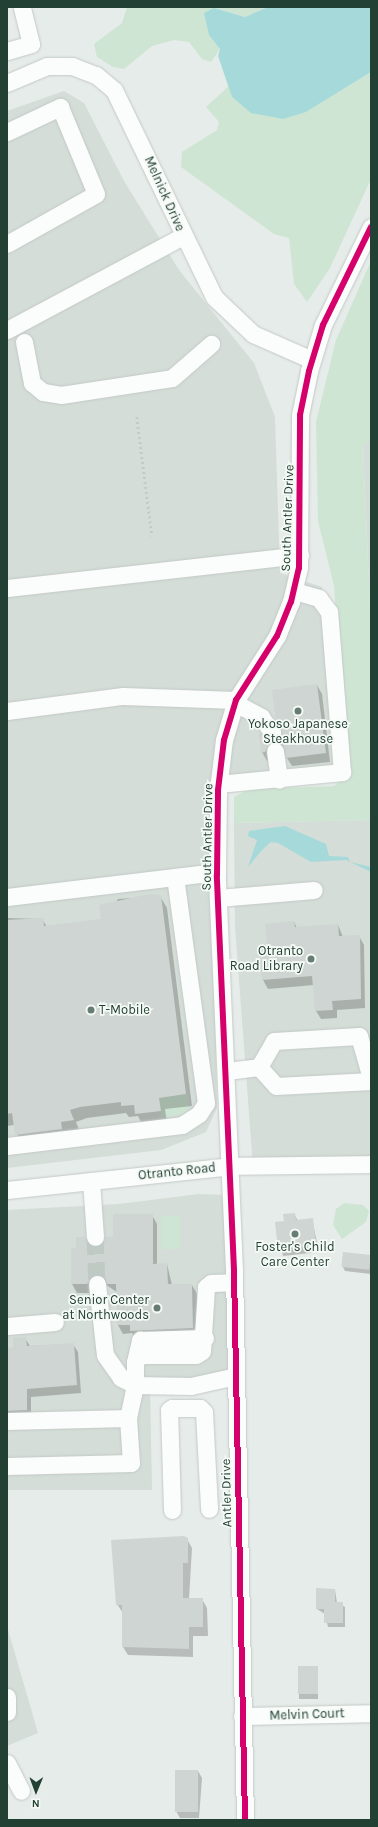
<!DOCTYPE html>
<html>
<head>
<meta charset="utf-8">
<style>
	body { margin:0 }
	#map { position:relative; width:378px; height:1827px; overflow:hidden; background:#e6ece9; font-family:Karla,sans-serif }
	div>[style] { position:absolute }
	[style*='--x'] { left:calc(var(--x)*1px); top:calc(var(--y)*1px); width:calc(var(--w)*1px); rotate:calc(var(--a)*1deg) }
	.built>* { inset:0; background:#d4ddd8 }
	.green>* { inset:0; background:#cfe5d3; transform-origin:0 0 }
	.water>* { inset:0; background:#a6dada }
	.shadow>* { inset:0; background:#0003; transform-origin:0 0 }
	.building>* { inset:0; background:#ced5d2; transform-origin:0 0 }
	.minor-tunnel>* { height:17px; margin-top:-8.5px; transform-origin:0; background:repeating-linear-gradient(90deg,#bfcac5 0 17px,transparent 0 25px) }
	.path>* { height:2.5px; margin-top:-1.25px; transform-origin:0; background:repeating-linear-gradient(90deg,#c2cbc6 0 2px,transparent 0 5px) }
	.roads { filter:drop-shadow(0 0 1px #c3c9c6) drop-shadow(0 0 1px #c3c9c6) }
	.minor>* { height:17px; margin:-8.5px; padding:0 8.5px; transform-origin:8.5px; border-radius:8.5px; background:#fbfcfc }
	.cycleway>* { height:6px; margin:-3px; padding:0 3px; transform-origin:3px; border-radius:3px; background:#d6006c }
	.dots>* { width:11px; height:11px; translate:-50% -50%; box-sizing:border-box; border:2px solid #f5faf6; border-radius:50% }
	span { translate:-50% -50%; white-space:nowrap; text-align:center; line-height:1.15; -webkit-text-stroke:3.5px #f5faf6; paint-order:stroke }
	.street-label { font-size:13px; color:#234034 }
	.poi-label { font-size:13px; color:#234034 }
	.right { translate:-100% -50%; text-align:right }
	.left { translate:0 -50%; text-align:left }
	.frame { position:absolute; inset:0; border:8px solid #234034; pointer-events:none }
	.north { position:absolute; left:16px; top:1771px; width:40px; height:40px; -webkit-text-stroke:3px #f5faf6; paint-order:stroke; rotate:181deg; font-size:11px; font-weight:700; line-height:16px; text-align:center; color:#234034 }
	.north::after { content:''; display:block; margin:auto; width:14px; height:18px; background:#234034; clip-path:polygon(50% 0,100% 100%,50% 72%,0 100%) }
</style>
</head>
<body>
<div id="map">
	<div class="built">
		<div style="clip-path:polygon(64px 91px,84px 103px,124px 181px,179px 270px,254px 363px,275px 417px,280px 573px,322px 587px,345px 769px,210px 789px,217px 1108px,206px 1132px,161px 1150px,7px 1168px,7px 111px)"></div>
		<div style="clip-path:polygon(371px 439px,371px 630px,363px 445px)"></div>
		<div style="clip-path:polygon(371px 820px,371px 1164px,253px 1166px,235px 927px,234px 823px)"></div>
		<div style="clip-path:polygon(199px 1194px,223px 1195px,236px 1376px,150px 1387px,152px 1490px,7px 1490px,7px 1210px,119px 1204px)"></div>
		<div style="clip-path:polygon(7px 1626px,38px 1733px,7px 1746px)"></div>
	</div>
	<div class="green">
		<div style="clip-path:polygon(127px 7px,268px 7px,245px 17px,214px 8px,209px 35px,220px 49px,211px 62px,202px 59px,189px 42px,174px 40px,152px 46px,124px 69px,113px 67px,97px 57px,94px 44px,122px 23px)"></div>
		<div style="clip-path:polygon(371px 72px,371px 179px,330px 268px,307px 302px,294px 284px,289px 238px,274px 234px,181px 167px,182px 152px,217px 130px,219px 122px,206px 107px,230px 85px,232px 97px,306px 112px)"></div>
		<div style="clip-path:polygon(371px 261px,371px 439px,363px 445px,371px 630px,371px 820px,234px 823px,234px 797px,250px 789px,334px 786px,348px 774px,334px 586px,318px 521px,316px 422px,336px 340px)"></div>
		<div style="clip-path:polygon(188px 1094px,189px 1109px,185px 1114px,162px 1117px,159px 1098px)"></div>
		<div style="clip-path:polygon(344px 1203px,363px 1205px,369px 1211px,366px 1222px,342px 1239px,333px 1225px,336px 1209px)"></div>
		<div style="left:161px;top:1216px;width:19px;height:33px"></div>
	</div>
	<div class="water">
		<div style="clip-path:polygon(268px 7px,371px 7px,371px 72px,306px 112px,283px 119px,251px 113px,232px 97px,218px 56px,220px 49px,209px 35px,204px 13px,214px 8px,245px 17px)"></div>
		<div style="clip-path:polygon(285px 826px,326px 844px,329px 856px,348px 857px,350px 862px,371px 867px,371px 872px,346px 860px,311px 862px,278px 843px,271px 842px,263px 849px,248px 867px,257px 840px,248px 836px,249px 831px)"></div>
	</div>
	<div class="shadow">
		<div style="clip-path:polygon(317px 685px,322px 694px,330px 762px,292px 766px,276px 741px)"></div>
		<div style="clip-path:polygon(260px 734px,276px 751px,267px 761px,262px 752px)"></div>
		<div style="clip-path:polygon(160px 896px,167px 908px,192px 1106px,165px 1109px,167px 1123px,143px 1126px,138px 1116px,129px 1117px,126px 1113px,87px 1118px,76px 1122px,80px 1132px,22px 1146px,14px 1125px,7px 1126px,7px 918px,42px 919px,47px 927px,102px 920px,118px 899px)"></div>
		<div style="clip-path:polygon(294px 922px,297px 928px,338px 925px,343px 937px,359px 936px,364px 945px,365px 1008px,337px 1010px,337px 1018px,321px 1019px,316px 1011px,314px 985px,268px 989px,263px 980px,260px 946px,268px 945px)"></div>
		<div style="clip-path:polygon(294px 1214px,298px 1221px,312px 1219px,319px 1252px,283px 1256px,276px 1223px,285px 1222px)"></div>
		<div style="clip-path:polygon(152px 1215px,157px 1224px,157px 1265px,167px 1264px,172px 1285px,192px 1285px,197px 1294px,198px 1337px,136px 1340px,132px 1333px,123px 1334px,118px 1325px,118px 1293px,102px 1282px,92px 1293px,77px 1293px,72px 1284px,72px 1249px,89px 1245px,96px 1248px,105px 1238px,114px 1238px)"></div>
		<div style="clip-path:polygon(371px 1256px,371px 1274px,345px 1271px,343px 1267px)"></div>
		<div style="clip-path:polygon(25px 1338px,30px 1346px,73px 1344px,78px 1352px,81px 1393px,31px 1397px,31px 1418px,7px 1421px,7px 1349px,15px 1348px)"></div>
		<div style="clip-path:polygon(187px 1539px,192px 1548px,189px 1599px,202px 1599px,207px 1608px,208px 1636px,193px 1636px,193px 1657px,128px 1655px,123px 1647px,123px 1613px,117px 1604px)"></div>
		<div style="clip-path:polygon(317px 1589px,335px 1590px,337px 1603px,345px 1607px,345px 1627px,328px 1627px,325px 1614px,317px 1609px)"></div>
		<div style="left:299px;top:1667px;width:19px;height:32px"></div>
		<div style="clip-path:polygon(198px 1771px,202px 1778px,199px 1818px,180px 1818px,176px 1811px)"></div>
	</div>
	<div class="building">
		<div style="clip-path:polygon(317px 684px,326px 753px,286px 758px,283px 745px,275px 741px,282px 731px,276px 721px,272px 690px)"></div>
		<div style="clip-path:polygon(259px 734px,272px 742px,265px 752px,261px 753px)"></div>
		<div style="clip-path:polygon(149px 894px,161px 895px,186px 1094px,159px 1098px,161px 1111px,135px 1114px,134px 1105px,121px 1106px,121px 1102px,80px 1107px,70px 1110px,74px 1120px,61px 1122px,62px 1129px,15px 1135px,12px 1113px,7px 1114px,7px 920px,43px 918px,44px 926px,101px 919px,99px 905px)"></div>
		<div style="clip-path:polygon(294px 921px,295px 927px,338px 924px,339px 936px,360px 935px,361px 999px,332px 1001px,333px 1010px,315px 1011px,312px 976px,262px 980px,259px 945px,267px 944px,265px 924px)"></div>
		<div style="clip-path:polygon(295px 1213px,296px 1220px,313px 1218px,316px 1245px,278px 1249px,275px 1222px,284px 1221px,283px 1214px)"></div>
		<div style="clip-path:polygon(113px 1214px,153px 1214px,153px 1264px,167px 1263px,168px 1284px,192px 1284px,193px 1328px,130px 1331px,130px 1325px,117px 1325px,116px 1284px,107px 1284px,105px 1278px,96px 1274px,87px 1284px,71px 1284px,71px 1248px,76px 1248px,76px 1237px,85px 1237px,91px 1246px,100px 1245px,105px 1237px,113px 1237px)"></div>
		<div style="left:343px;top:1252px;width:28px;height:15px;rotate:6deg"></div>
		<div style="clip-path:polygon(26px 1337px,27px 1346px,74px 1343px,77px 1385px,27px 1389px,27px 1410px,7px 1411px,7px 1348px,13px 1347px,13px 1338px)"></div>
		<div style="clip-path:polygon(184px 1536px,188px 1538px,188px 1563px,183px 1563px,183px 1598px,203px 1598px,203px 1627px,189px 1627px,189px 1649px,122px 1647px,122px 1605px,116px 1605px,111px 1540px)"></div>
		<div style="clip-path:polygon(316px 1588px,335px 1589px,335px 1602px,343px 1602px,343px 1623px,324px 1623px,324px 1609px,316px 1609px)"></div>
		<div style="left:298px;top:1666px;width:20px;height:28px"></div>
		<div style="left:175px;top:1770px;width:23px;height:42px"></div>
	</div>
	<div class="minor-tunnel">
		<div style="--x:95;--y:1237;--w:47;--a:87.6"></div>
	</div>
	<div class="path">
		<div style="--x:137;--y:417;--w:120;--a:82.8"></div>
	</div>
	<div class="roads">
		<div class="minor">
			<div style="--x:7;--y:51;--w:25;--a:-16"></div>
			<div style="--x:31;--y:44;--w:38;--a:-104"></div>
			<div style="--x:7;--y:83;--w:43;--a:-23"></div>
			<div style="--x:47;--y:66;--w:25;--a:0"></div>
			<div style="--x:72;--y:66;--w:26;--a:21"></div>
			<div style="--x:96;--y:75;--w:23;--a:40"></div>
			<div style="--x:114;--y:90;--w:230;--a:64.2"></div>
			<div style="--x:214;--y:297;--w:54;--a:43.5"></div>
			<div style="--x:253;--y:334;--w:64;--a:23.8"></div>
			<div style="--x:7;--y:132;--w:59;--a:-25.3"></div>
			<div style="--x:60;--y:107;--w:94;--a:67.5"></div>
			<div style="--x:96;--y:194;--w:102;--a:150.7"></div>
			<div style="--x:7;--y:330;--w:200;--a:-28.1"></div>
			<div style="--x:24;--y:342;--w:42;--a:79"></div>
			<div style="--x:32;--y:383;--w:14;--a:39"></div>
			<div style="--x:43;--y:392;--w:18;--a:9"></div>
			<div style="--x:61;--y:395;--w:112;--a:-8.7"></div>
			<div style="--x:172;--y:378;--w:52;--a:-41.1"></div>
			<div style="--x:7;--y:588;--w:295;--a:-6.4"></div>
			<div style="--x:235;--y:703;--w:30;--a:28"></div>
			<div style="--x:261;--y:717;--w:19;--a:54"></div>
			<div style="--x:7;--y:711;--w:117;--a:-7.4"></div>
			<div style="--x:123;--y:696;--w:113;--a:2"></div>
			<div style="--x:275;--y:751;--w:29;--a:82"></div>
			<div style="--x:218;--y:784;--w:125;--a:-5.5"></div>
			<div style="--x:342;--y:772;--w:161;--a:-94.6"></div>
			<div style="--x:329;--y:612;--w:17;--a:-126"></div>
			<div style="--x:319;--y:598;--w:26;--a:-164"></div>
			<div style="--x:7;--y:897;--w:211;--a:-6.8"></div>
			<div style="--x:218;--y:898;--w:96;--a:-4.8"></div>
			<div style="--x:259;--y:1067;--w:25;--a:48"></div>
			<div style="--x:276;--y:1086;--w:95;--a:-3"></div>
			<div style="--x:227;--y:1071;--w:32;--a:-7"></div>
			<div style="--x:259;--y:1067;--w:30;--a:-60"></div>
			<div style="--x:274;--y:1041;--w:85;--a:-3.4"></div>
			<div style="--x:359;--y:1036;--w:44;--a:74.1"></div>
			<div style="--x:7;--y:1146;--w:176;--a:-6.8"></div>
			<div style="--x:182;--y:1125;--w:20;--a:-33"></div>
			<div style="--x:199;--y:1114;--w:13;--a:-58"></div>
			<div style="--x:206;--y:1103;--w:228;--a:-97.8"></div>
			<div style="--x:91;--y:1181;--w:56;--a:85.9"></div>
			<div style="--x:7;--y:1190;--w:224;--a:-6.1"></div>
			<div style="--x:230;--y:1166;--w:141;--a:-0.8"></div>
			<div style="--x:97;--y:1284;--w:71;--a:83.6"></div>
			<div style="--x:105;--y:1355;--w:28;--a:55"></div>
			<div style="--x:121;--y:1378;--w:16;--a:27"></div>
			<div style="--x:135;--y:1385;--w:23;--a:-90"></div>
			<div style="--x:135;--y:1362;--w:9;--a:-54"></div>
			<div style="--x:140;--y:1355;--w:56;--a:0"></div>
			<div style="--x:196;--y:1355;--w:7;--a:-34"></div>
			<div style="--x:202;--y:1351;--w:64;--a:-86.4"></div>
			<div style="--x:206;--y:1287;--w:6;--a:-39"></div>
			<div style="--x:211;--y:1283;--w:23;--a:-2"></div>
			<div style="--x:7;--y:1326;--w:48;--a:-4.8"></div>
			<div style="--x:135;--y:1362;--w:23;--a:-77"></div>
			<div style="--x:140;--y:1340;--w:65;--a:-1.8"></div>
			<div style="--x:128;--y:1418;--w:34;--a:-78"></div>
			<div style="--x:135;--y:1385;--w:56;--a:1"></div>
			<div style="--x:191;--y:1386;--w:46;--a:-12.5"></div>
			<div style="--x:7;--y:1421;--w:121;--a:-1.4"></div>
			<div style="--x:128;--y:1418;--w:45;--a:86.2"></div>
			<div style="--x:131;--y:1463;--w:124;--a:178.6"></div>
			<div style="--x:172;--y:1510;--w:100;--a:-91.7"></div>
			<div style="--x:169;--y:1410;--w:4;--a:-34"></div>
			<div style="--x:172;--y:1408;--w:28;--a:0"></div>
			<div style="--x:200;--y:1408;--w:6;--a:45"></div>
			<div style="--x:204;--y:1412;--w:97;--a:87"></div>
			<div style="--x:7;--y:1697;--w:15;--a:90"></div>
			<div style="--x:242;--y:1716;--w:129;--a:-1.3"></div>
			<div style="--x:7;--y:1763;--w:31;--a:63"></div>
			<div style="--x:245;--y:1820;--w:550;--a:-91.15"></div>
			<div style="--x:234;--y:1270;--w:395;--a:-92.5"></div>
			<div style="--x:217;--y:875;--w:85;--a:-89.3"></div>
			<div style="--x:218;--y:790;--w:50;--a:-83.2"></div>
			<div style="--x:224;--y:740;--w:42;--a:-73.3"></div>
			<div style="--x:236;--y:700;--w:76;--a:-57.4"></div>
			<div style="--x:277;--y:636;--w:37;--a:-68"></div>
			<div style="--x:291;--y:602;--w:35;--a:-77"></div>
			<div style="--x:299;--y:568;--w:153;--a:-89.6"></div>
			<div style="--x:300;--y:415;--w:45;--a:-78.4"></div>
			<div style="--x:309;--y:371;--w:48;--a:-73.1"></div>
			<div style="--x:323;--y:325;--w:109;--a:-63.9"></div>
		</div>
	</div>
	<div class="cycleway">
		<div style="--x:245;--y:1820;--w:550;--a:-91.15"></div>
		<div style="--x:234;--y:1270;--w:395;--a:-92.5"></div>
		<div style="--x:217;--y:875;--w:85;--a:-89.3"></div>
		<div style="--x:218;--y:790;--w:50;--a:-83.2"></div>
		<div style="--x:224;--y:740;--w:42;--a:-73.3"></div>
		<div style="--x:236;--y:700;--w:76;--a:-57.4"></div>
		<div style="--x:277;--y:636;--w:37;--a:-68"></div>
		<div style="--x:291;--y:602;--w:35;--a:-77"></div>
		<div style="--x:299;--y:568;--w:153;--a:-89.6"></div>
		<div style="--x:300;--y:415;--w:45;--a:-78.4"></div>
		<div style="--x:309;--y:371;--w:48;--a:-73.1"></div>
		<div style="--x:323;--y:325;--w:109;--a:-63.9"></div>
	</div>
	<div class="dots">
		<div style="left:298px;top:711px;background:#677c73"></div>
		<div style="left:311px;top:959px;background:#677c73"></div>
		<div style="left:91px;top:1010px;background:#677c73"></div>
		<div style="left:295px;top:1234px;background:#677c73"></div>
		<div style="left:157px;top:1308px;background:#677c73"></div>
	</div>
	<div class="street-label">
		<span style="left:164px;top:194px;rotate:66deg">Melnick Drive</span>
		<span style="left:288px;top:518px;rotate:-88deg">South Antler Drive</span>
		<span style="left:208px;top:837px;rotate:-89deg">South Antler Drive</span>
		<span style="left:177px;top:1172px;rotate:-6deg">Otranto Road</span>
		<span style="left:227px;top:1493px;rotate:-91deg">Antler Drive</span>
		<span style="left:307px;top:1715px;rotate:-2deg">Melvin Court</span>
	</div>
	<div class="poi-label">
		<span style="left:298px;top:732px">Yokoso Japanese<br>Steakhouse</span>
		<span class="right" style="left:303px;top:959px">Otranto<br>Road Library</span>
		<span class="left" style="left:99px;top:1010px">T-Mobile</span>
		<span style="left:295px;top:1255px">Foster's Child<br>Care Center</span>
		<span class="right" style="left:149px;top:1308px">Senior Center<br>at Northwoods</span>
	</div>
	<div class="frame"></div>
	<div class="north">N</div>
</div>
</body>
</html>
